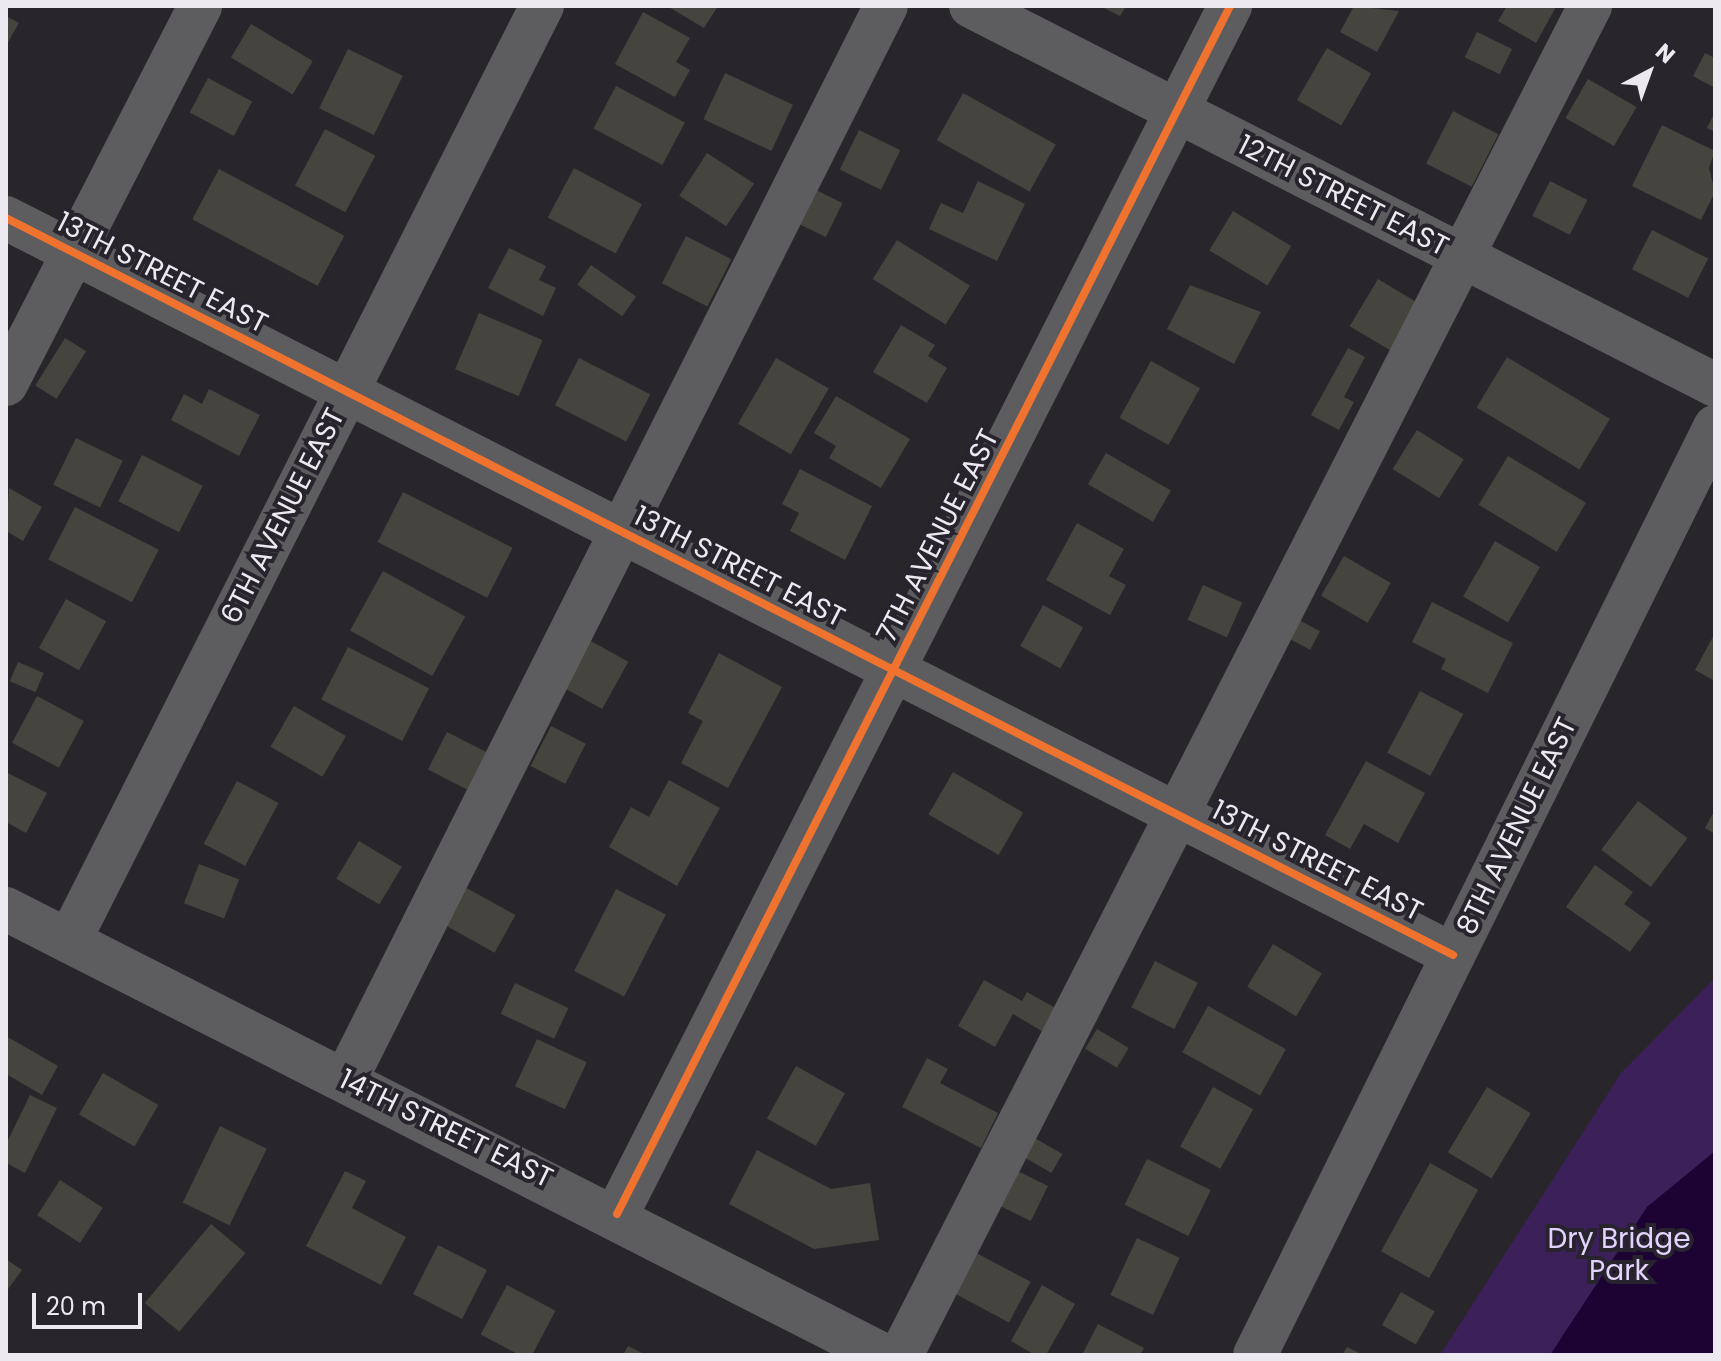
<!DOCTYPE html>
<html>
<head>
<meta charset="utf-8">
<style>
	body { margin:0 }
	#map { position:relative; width:1721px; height:1361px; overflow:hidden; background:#28262b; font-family:Poppins,sans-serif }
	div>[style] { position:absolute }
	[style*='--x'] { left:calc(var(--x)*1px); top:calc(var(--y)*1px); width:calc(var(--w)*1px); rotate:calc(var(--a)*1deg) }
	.green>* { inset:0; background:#3b205a }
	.water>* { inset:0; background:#1d0334 }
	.building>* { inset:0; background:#46443e; transform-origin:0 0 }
	.minor>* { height:44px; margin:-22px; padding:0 22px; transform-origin:22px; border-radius:22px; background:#5d5c5e }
	.cycleway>* { height:8px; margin:-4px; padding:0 4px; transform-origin:4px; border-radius:4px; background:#ef722f }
	span { translate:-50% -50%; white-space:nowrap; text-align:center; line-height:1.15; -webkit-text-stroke:8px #28242d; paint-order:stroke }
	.street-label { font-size:28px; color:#eceaf0 }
	.park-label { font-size:28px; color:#e2d2fd }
	.frame { position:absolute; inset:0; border:8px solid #eceaf0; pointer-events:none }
	.north { position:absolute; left:1609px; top:32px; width:80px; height:80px; -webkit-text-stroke:6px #28242d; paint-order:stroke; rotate:41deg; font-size:22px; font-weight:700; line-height:32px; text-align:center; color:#eceaf0 }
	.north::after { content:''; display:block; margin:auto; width:28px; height:36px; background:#eceaf0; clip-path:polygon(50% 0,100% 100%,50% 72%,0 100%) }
	.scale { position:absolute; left:32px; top:1293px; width:110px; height:36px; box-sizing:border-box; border:4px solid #eceaf0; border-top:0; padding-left:10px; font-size:24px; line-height:28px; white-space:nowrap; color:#eceaf0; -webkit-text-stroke:6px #28242d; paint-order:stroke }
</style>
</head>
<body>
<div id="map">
	<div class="green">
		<div style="clip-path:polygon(1715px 978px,1715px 1355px,1440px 1355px,1621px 1073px)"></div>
	</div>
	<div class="water">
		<div style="clip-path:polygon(1715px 1151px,1715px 1355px,1550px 1355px,1647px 1207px)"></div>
	</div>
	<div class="building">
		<div style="clip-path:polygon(667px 6px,718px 6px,704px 28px)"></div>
		<div style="clip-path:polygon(1100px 6px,1126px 6px,1120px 16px)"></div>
		<div style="clip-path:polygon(1354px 6px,1399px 11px,1377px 52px,1340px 32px)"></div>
		<div style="clip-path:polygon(1507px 6px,1554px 6px,1556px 7px,1536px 43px,1498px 21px)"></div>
		<div style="clip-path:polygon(643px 12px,690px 38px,676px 62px,690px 70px,675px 97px,615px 64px)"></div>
		<div style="clip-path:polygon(6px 16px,19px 23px,6px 46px)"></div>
		<div style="left:251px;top:24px;width:72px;height:39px;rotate:31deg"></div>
		<div style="left:1477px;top:32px;width:39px;height:28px;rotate:26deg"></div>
		<div style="left:1327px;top:48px;width:51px;height:60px;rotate:30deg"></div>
		<div style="left:348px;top:49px;width:61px;height:66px;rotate:26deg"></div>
		<div style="clip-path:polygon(1705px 53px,1715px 58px,1715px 88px,1693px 76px)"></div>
		<div style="left:725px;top:73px;width:75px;height:51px;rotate:25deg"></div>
		<div style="left:208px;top:78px;width:50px;height:39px;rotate:28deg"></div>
		<div style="left:1588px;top:79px;width:56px;height:45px;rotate:30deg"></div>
		<div style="left:616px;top:86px;width:78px;height:48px;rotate:28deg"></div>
		<div style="left:963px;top:93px;width:106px;height:54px;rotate:29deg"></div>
		<div style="left:1453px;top:111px;width:51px;height:59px;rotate:27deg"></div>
		<div style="clip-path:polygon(1715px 112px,1715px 132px,1707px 128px)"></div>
		<div style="clip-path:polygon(1662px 125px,1715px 151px,1709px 168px,1715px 192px,1701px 220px,1632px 186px)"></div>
		<div style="left:325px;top:129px;width:57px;height:64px;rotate:28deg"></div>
		<div style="left:859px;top:130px;width:46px;height:44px;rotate:26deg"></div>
		<div style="left:707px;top:153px;width:56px;height:51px;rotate:33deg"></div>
		<div style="left:574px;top:168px;width:77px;height:56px;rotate:28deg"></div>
		<div style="left:219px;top:169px;width:142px;height:57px;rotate:28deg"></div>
		<div style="clip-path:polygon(978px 181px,1025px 204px,997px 261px,929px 229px,941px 203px,963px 213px)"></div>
		<div style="left:1550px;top:181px;width:42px;height:39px;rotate:27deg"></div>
		<div style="left:812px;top:188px;width:34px;height:38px;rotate:26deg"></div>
		<div style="left:1233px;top:211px;width:68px;height:46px;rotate:31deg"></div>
		<div style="left:1652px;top:230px;width:63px;height:44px;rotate:27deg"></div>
		<div style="left:686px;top:236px;width:51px;height:53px;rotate:27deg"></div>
		<div style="left:897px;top:240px;width:86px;height:46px;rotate:32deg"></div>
		<div style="clip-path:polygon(509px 248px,546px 266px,539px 280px,556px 288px,543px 316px,488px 288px)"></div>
		<div style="left:591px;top:265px;width:55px;height:24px;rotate:35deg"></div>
		<div style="left:1378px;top:279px;width:48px;height:55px;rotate:31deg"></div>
		<div style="clip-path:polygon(1190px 285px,1261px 312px,1234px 364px,1167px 329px)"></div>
		<div style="left:479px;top:313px;width:69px;height:61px;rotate:23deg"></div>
		<div style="clip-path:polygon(901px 325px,935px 345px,928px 356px,947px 368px,927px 403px,873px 372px)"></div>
		<div style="left:65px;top:338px;width:25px;height:56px;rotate:32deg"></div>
		<div style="clip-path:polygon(1348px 348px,1365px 357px,1344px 397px,1354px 402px,1339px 430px,1311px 415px)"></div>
		<div style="left:1507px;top:357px;width:120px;height:59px;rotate:31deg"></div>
		<div style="left:579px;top:358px;width:80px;height:53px;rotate:27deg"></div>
		<div style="left:776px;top:358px;width:61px;height:76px;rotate:30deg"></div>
		<div style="left:1151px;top:361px;width:56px;height:65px;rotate:29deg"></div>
		<div style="clip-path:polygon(209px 389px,260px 415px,239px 456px,171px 420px,184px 394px,202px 404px)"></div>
		<div style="clip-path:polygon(836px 396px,910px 439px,881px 488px,829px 458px,836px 446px,814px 433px)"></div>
		<div style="left:1417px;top:430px;width:55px;height:46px;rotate:32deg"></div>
		<div style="left:76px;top:438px;width:52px;height:52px;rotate:26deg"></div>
		<div style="left:1106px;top:453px;width:75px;height:36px;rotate:30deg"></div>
		<div style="left:142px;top:455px;width:68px;height:52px;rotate:27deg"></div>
		<div style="left:1508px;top:456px;width:91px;height:57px;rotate:31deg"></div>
		<div style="clip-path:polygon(800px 469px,872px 506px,845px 560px,790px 531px,799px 513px,782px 504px)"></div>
		<div style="clip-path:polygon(9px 488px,42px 507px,23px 541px,6px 531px)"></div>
		<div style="left:403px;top:492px;width:123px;height:56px;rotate:27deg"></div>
		<div style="left:75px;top:507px;width:94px;height:59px;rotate:27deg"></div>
		<div style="clip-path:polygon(1077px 523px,1124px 549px,1109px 576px,1126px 585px,1110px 615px,1046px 580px)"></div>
		<div style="left:1495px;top:541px;width:52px;height:64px;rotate:30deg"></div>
		<div style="left:1344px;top:556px;width:54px;height:46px;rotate:30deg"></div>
		<div style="left:383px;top:571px;width:94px;height:68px;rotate:29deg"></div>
		<div style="left:1203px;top:585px;width:43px;height:38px;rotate:24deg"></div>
		<div style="left:66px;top:599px;width:46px;height:56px;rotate:29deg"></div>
		<div style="clip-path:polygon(1432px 602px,1513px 643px,1488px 693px,1441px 669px,1446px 659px,1412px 642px)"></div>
		<div style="left:1043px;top:605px;width:46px;height:47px;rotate:29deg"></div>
		<div style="left:1297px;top:619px;width:26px;height:21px;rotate:28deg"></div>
		<div style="clip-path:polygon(1715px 633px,1715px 681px,1695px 670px)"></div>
		<div style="left:589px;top:640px;width:45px;height:54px;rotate:29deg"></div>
		<div style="left:348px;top:647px;width:91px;height:59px;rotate:27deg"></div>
		<div style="clip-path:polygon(719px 653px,782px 687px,728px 788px,681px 763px,703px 721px,688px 713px)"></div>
		<div style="left:18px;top:662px;width:28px;height:21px;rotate:23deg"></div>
		<div style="left:1420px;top:691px;width:49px;height:70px;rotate:28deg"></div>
		<div style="left:37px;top:696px;width:53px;height:53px;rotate:28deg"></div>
		<div style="left:294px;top:706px;width:60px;height:47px;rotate:30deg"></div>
		<div style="left:551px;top:726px;width:39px;height:45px;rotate:27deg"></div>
		<div style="left:447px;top:732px;width:44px;height:42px;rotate:27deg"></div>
		<div style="clip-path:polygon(1366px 761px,1425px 793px,1398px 843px,1364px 824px,1350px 849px,1325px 835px)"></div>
		<div style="clip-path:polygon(6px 772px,47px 793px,26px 833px,6px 822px)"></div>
		<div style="left:953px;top:772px;width:81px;height:49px;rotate:30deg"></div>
		<div style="clip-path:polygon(669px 780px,720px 808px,677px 886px,609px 847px,631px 807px,649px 817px)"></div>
		<div style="left:237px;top:781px;width:47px;height:71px;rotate:28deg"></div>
		<div style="left:1638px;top:801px;width:62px;height:61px;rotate:37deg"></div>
		<div style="clip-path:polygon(1715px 810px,1715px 834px,1705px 828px)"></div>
		<div style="left:359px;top:841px;width:50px;height:44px;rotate:31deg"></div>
		<div style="left:199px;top:864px;width:43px;height:42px;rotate:21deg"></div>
		<div style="clip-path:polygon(1595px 865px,1633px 892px,1624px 904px,1651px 923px,1630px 952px,1566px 907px)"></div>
		<div style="left:463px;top:886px;width:60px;height:43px;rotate:29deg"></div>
		<div style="left:616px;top:889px;width:56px;height:92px;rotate:27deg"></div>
		<div style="left:1273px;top:944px;width:57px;height:50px;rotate:31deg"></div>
		<div style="left:1155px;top:961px;width:48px;height:52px;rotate:27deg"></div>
		<div style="clip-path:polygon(984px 980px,1022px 1001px,1027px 992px,1059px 1010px,1045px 1033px,1013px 1014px,995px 1047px,958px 1026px)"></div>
		<div style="left:515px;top:983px;width:59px;height:34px;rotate:25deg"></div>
		<div style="left:1208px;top:1006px;width:89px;height:53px;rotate:29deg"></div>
		<div style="left:1097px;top:1029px;width:37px;height:23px;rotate:31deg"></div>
		<div style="clip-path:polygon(6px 1036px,58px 1066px,42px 1095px,6px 1074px)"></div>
		<div style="left:537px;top:1039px;width:55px;height:52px;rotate:25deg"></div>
		<div style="clip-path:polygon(927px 1058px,948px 1069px,940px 1083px,998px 1113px,981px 1148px,902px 1107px)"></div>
		<div style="left:796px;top:1066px;width:56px;height:60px;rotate:29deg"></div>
		<div style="left:103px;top:1073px;width:64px;height:48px;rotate:30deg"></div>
		<div style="left:1213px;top:1087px;width:46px;height:68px;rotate:29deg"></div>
		<div style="left:1487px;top:1087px;width:51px;height:76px;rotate:31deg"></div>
		<div style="clip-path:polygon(30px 1095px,57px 1108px,25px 1173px,6px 1163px,6px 1144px)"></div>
		<div style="left:220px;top:1126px;width:52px;height:85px;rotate:26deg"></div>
		<div style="left:1033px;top:1137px;width:34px;height:22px;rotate:30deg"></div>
		<div style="clip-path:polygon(757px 1150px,831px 1189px,870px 1183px,879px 1240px,814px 1249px,729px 1204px)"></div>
		<div style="left:1147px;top:1159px;width:71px;height:51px;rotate:26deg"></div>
		<div style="left:1430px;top:1163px;width:55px;height:101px;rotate:29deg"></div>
		<div style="left:1003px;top:1164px;width:50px;height:39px;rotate:26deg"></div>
		<div style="clip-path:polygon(345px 1171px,366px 1181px,352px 1208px,406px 1237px,381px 1285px,306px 1246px)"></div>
		<div style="left:60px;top:1180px;width:51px;height:42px;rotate:33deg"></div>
		<div style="left:211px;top:1224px;width:45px;height:103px;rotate:40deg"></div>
		<div style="left:1137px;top:1238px;width:47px;height:63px;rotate:25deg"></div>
		<div style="left:438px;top:1245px;width:55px;height:55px;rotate:27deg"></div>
		<div style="left:967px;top:1248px;width:72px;height:46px;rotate:28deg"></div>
		<div style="clip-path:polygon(6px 1259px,22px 1270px,6px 1292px)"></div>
		<div style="left:507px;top:1285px;width:55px;height:56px;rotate:28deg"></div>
		<div style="clip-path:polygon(1042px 1285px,1075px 1304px,1046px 1355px,1035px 1355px,1011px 1341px)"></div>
		<div style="left:1401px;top:1292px;width:39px;height:38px;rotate:30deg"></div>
		<div style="clip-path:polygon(1098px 1324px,1144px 1348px,1140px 1355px,1082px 1355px)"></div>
		<div style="clip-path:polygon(628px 1346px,646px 1355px,623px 1355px)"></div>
		<div style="clip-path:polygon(1347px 1347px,1363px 1355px,1342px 1355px)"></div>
	</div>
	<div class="minor">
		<div style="--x:971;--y:6;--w:835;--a:26.99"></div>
		<div style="--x:6;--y:218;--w:1624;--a:26.99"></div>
		<div style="--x:6;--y:384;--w:425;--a:-62.8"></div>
		<div style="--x:6;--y:909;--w:984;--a:26.96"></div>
		<div style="--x:69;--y:941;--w:1048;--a:-63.17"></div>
		<div style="--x:346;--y:1079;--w:1201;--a:-63.29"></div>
		<div style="--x:617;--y:1214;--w:1355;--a:-63.09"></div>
		<div style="--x:901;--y:1355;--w:1515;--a:-62.94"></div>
		<div style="--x:1255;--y:1355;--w:1036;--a:-63.63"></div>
	</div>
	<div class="cycleway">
		<div style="--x:6;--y:218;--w:1624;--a:26.99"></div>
		<div style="--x:617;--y:1214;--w:1355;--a:-63.09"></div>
	</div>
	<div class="street-label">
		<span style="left:1343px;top:196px;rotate:27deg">12TH STREET EAST</span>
		<span style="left:162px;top:273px;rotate:27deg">13TH STREET EAST</span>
		<span style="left:283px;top:516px;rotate:-63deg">6TH AVENUE EAST</span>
		<span style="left:938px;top:536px;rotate:-63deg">7TH AVENUE EAST</span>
		<span style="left:739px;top:567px;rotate:27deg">13TH STREET EAST</span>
		<span style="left:1517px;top:826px;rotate:-64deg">8TH AVENUE EAST</span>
		<span style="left:1317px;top:861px;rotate:27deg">13TH STREET EAST</span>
		<span style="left:446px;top:1129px;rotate:26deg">14TH STREET EAST</span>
	</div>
	<div class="park-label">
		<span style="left:1619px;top:1255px">Dry Bridge<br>Park</span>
	</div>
	<div class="frame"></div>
	<div class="north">N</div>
	<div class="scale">20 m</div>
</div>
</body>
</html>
